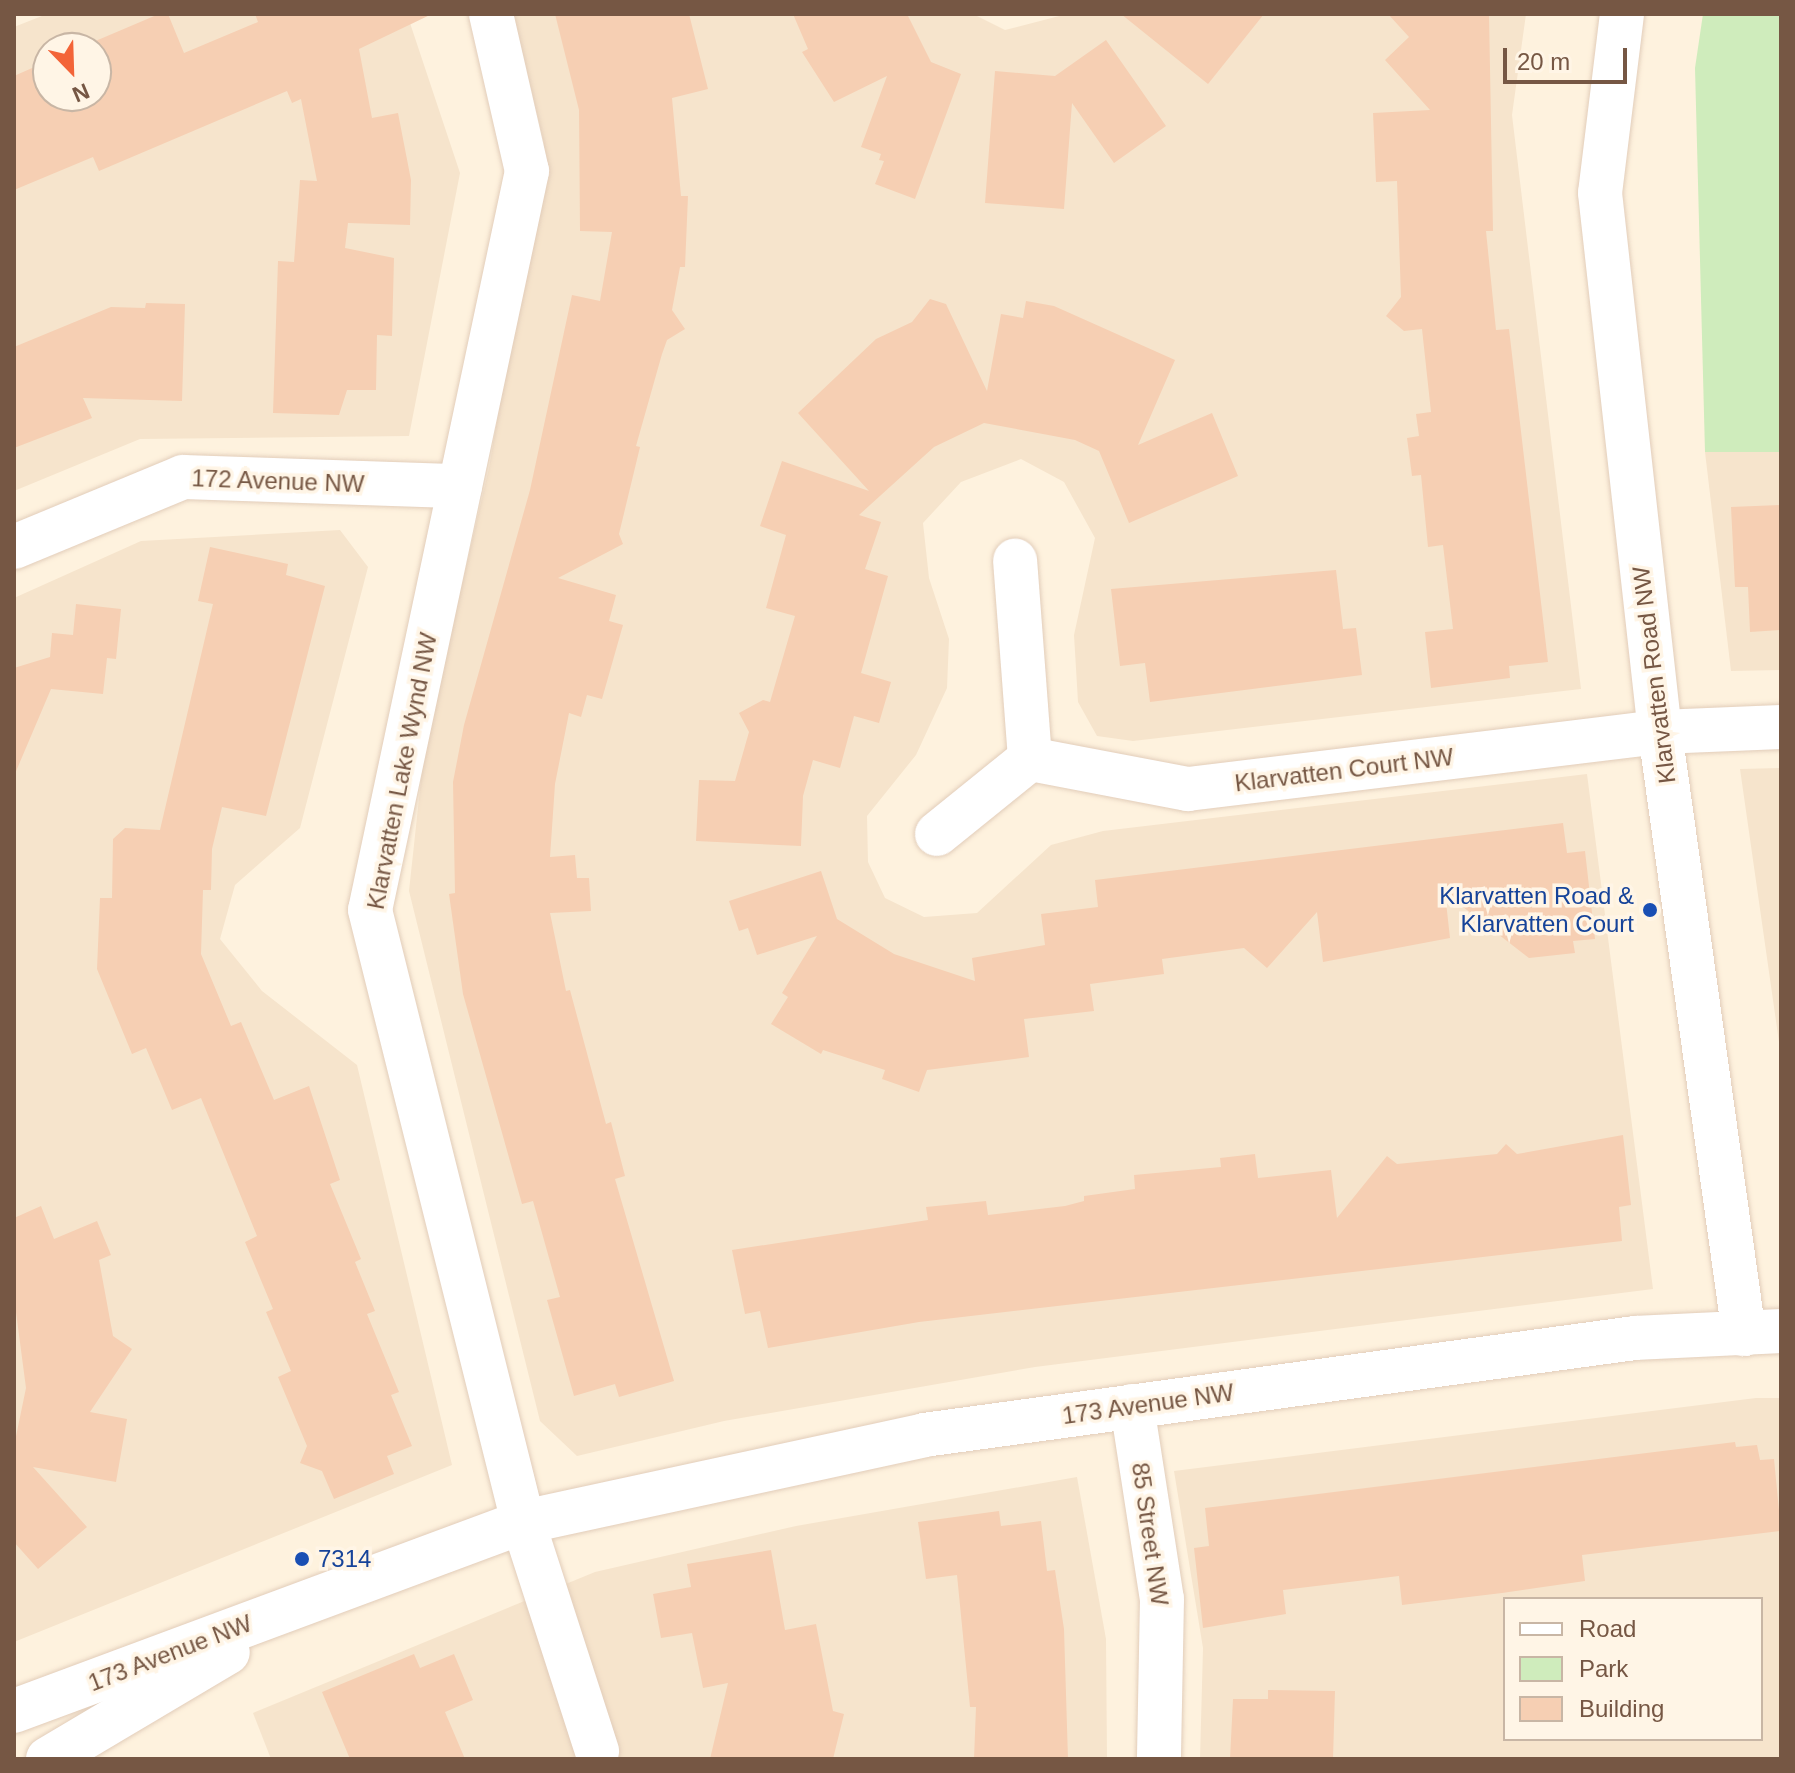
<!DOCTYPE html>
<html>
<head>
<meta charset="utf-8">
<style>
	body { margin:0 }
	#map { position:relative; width:1795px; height:1773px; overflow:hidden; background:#fef2de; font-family:Helvetica,sans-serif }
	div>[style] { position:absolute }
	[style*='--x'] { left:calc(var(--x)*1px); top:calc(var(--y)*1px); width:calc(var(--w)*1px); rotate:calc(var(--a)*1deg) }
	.residential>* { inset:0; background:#f6e4cc }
	.green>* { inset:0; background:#cfecbc }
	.building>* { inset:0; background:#f6cfb3 }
	.roads { filter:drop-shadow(0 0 2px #e2cdba) drop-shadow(0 0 2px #e2cdba) }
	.minor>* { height:44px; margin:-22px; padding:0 22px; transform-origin:22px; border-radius:22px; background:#fff }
	.dots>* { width:22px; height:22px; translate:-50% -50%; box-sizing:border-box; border:4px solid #fff5e6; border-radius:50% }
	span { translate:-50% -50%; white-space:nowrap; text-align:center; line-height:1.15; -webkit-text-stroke:7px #fff5e6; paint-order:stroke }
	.street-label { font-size:24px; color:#765744 }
	.transit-label { font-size:24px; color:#164399 }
	.right { translate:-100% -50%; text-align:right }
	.left { translate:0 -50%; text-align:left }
	.frame { position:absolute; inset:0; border:16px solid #765744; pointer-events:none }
	.legend { position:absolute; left:1503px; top:1597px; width:260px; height:144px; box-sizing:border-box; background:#fff5e6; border:2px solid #c8b6a5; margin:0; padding:10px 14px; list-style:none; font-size:24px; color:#765744 }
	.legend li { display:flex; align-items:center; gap:16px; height:40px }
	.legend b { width:40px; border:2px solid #c8b6a5 }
	.north { position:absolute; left:32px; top:32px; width:80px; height:80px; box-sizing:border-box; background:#fff5e6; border:2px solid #c8b6a5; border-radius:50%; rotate:157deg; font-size:22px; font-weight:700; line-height:32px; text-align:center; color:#765744 }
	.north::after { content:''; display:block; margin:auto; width:28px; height:36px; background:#f36438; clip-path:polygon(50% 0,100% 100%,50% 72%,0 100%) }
	.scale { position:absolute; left:1503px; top:48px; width:124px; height:36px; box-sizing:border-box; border:4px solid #765744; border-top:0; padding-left:10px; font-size:24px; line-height:28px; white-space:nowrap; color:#765744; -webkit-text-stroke:6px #fff5e6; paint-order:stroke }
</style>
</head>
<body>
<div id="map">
	<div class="residential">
		<div style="clip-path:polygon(evenodd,47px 14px,407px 14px,460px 173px,409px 436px,140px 439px,14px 491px,14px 27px,47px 14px,48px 48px,96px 48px,96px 96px,48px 96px,48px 48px)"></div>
		<div style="clip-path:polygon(513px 14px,973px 14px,1005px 30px,1067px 14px,1526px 14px,1512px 115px,1581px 689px,1133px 741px,1097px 736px,1078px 702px,1074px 635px,1095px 538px,1064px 482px,1021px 459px,961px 482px,923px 523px,929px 578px,949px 639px,947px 688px,916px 755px,867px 816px,868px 862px,885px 898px,924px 917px,977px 913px,1051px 845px,1103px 831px,1587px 774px,1653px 1289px,1035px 1367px,724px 1421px,577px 1456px,540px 1421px,409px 891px,425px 743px,489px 468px,544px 143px)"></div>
		<div style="clip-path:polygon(1705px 452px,1781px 452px,1781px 670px,1731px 671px)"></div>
		<div style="clip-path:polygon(340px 530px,368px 567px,300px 828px,235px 885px,220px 939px,262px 991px,357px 1065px,452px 1465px,14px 1642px,14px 598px,141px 541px)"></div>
		<div style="clip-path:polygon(1781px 768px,1781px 1056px,1740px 769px)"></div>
		<div style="clip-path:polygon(evenodd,1756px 1398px,1781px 1398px,1781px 1759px,1200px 1759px,1203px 1648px,1174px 1471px,1756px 1398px,1505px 1599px,1761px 1599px,1761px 1739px,1505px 1739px,1505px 1599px)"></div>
		<div style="clip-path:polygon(1077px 1477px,1106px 1639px,1107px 1759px,271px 1759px,253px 1713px,595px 1572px,796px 1526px)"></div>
	</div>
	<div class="green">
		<div style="clip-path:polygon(1703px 14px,1781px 14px,1781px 452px,1705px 452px,1695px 68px)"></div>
	</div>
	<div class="building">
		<div style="clip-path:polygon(159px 14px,168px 14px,184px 53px,258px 22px,255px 14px,432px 14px,359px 49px,372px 118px,398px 113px,411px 180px,410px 225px,348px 223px,345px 248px,394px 258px,392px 336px,377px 335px,376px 390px,347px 390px,339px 415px,273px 413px,278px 261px,294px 262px,300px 180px,317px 181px,301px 99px,292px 103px,287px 91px,99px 171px,93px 157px,14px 190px,14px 76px,48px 61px,48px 96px,96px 96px,96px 48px,79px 48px)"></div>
		<div style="clip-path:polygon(555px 14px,689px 14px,708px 89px,672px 98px,681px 196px,688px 196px,685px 267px,680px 267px,672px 310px,685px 329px,667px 340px,662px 354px,636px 446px,640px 447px,619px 534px,623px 544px,558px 578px,616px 595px,609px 621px,623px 625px,602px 699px,587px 695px,581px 717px,569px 713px,555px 784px,550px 857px,575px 855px,577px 878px,589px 878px,591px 911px,550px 913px,566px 991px,570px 990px,606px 1124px,611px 1122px,625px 1176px,615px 1179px,674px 1381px,619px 1397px,615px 1384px,574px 1396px,547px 1300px,560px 1297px,533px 1201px,522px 1204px,463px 994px,449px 894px,455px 893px,453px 782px,464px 725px,530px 490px,572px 295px,600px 301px,612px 232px,580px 231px,579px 110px)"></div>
		<div style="clip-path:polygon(793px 14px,907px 14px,931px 62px,961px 74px,915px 199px,875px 184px,884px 161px,879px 160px,881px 154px,861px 147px,887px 76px,834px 102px,802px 52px,808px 49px)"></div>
		<div style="clip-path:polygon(1121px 14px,1264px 14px,1208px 84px)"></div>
		<div style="clip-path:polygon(1388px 14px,1489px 14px,1493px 231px,1486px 231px,1496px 330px,1509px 329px,1548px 662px,1509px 666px,1510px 678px,1431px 688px,1425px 632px,1453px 629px,1443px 545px,1428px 547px,1421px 475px,1412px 476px,1407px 438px,1419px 436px,1416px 414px,1431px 412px,1422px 329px,1404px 331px,1386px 316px,1401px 297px,1397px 181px,1376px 182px,1373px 113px,1430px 110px,1385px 60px,1409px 37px)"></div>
		<div style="clip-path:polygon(1106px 40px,1166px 126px,1114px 163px,1072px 103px,1064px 209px,985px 203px,995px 71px,1055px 76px)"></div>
		<div style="clip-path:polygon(930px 299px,946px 304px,987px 391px,1001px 314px,1023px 318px,1026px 301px,1054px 306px,1175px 360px,1138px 445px,1212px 413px,1238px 476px,1129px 523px,1099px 451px,1075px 440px,984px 423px,934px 447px,859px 515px,881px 522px,865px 569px,888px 576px,861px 673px,891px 682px,879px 723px,854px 716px,840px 768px,813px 760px,803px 796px,801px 846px,696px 841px,699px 780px,735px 781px,749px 732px,739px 713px,763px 700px,770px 702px,795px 616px,766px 608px,786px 535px,760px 526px,782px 461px,869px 491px,798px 413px,876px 339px,912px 322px)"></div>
		<div style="clip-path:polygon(146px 303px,185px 304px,182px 401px,83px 398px,92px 418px,14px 448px,14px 347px,111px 307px,145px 308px)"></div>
		<div style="clip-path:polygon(1781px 505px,1781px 630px,1750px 632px,1748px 587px,1735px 587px,1731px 507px)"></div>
		<div style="clip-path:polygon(210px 547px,288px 564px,286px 575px,325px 586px,266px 816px,222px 807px,212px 849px,211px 890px,203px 890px,201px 954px,231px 1026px,241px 1022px,274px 1100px,309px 1086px,340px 1180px,330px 1184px,361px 1259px,355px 1262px,375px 1311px,367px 1314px,399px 1392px,391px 1395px,412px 1446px,387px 1456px,394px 1474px,334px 1499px,322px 1471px,300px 1463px,307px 1446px,278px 1377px,291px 1371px,266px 1312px,273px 1309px,245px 1242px,257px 1236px,201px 1098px,172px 1110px,146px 1048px,132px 1054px,97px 969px,100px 898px,112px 898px,113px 839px,125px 828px,160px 830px,213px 604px,198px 601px)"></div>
		<div style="clip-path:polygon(1336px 570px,1343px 629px,1356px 628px,1362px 675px,1150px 702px,1145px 663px,1120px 666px,1111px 589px)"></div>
		<div style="clip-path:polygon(76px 604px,121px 609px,116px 659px,107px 658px,103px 694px,51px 689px,14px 776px,14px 668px,50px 657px,52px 633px,73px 635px)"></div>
		<div style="clip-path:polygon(1563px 823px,1567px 853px,1585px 851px,1595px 939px,1573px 941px,1575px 953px,1529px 958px,1445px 893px,1450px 938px,1323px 962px,1317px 912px,1267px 968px,1244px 948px,1162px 959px,1164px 974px,1090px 984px,1094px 1011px,1024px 1019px,1029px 1057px,927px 1070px,919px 1092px,882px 1079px,885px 1070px,823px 1050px,821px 1054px,771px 1024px,788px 997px,782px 993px,817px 936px,757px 955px,748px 928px,739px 931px,729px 901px,821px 871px,837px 919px,894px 954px,975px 981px,972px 958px,1045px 945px,1041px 914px,1098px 907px,1095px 880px)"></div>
		<div style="clip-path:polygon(1623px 1135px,1631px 1205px,1619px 1207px,1622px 1241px,919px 1322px,768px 1348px,760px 1311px,745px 1314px,732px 1250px,928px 1220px,926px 1207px,986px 1201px,988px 1215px,1065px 1206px,1084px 1201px,1084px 1196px,1135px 1189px,1134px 1175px,1221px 1167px,1220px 1158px,1255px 1154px,1258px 1178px,1331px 1170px,1337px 1218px,1387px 1156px,1397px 1164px,1497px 1154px,1506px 1144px,1517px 1154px)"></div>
		<div style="clip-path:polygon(41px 1206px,54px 1239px,97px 1221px,111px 1255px,99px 1260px,113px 1336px,132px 1349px,90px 1412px,127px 1419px,116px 1482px,33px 1467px,87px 1527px,38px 1569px,14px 1542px,14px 1446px,26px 1388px,14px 1297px,14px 1218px)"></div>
		<div style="clip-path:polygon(1735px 1442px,1736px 1447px,1757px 1445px,1760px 1460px,1774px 1459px,1781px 1531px,1582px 1555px,1585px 1581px,1502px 1593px,1402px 1605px,1399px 1576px,1283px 1590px,1286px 1614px,1203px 1628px,1194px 1548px,1209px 1546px,1205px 1508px)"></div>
		<div style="clip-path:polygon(999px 1511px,1001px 1526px,1041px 1521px,1047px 1571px,1055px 1570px,1064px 1629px,1068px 1759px,974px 1759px,976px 1707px,970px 1707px,957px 1575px,926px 1579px,918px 1522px)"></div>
		<div style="clip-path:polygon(771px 1550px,785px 1630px,816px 1624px,833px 1711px,844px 1714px,833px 1759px,710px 1759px,728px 1683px,703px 1688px,692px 1633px,661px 1638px,653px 1594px,691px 1587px,687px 1564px)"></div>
		<div style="clip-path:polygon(414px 1654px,420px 1668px,454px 1654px,473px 1700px,445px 1712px,465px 1759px,350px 1759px,322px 1692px)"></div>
		<div style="clip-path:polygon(1268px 1690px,1335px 1691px,1333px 1759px,1230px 1759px,1233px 1699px,1268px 1699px)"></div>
	</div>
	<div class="roads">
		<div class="minor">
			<div style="--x:491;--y:14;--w:161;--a:77.1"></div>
			<div style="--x:527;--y:171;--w:755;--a:101.99"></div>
			<div style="--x:370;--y:910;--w:631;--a:75.96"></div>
			<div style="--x:523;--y:1522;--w:241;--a:72.1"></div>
			<div style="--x:1622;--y:14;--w:180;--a:97"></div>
			<div style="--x:1600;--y:193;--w:542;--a:83.65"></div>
			<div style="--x:1660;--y:732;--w:608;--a:82.06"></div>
			<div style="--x:14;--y:547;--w:183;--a:-22.5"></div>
			<div style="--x:183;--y:477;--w:277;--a:1.9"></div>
			<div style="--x:1030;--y:759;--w:161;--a:10.8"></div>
			<div style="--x:1188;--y:789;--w:475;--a:-6.9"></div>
			<div style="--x:1660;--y:732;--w:121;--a:-2.4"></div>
			<div style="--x:937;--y:834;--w:119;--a:-38.9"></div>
			<div style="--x:1030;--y:759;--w:199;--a:-94.3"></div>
			<div style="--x:1132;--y:1406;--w:195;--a:81.2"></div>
			<div style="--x:1162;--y:1599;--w:160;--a:91.1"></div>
			<div style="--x:14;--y:1711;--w:543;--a:-20.37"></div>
			<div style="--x:523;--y:1522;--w:410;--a:-12.2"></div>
			<div style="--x:924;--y:1435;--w:718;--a:-7.77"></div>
			<div style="--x:1635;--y:1338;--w:146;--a:-2.7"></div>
			<div style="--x:48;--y:1759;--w:209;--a:-30.7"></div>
		</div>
	</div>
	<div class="dots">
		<div style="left:1650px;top:910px;background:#1a4fb4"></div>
		<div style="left:302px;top:1559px;background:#1a4fb4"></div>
	</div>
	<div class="street-label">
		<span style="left:278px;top:481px;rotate:2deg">172 Avenue NW</span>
		<span style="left:1654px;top:675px;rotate:-97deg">Klarvatten Road NW</span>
		<span style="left:1344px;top:770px;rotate:-7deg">Klarvatten Court NW</span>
		<span style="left:402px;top:771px;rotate:-79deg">Klarvatten Lake Wynd NW</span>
		<span style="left:1148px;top:1404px;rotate:-8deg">173 Avenue NW</span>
		<span style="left:1150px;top:1534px;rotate:82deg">85 Street NW</span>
		<span style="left:170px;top:1653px;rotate:-21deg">173 Avenue NW</span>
	</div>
	<div class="transit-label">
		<span class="right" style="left:1634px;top:910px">Klarvatten Road &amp;<br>Klarvatten Court</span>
		<span class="left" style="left:318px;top:1559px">7314</span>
	</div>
	<div class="frame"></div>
	<ul class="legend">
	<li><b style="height:10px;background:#fff"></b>Road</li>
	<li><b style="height:22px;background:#cfecbc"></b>Park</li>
	<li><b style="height:22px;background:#f6cfb3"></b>Building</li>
	</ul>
	<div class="north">N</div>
	<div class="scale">20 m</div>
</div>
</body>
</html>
